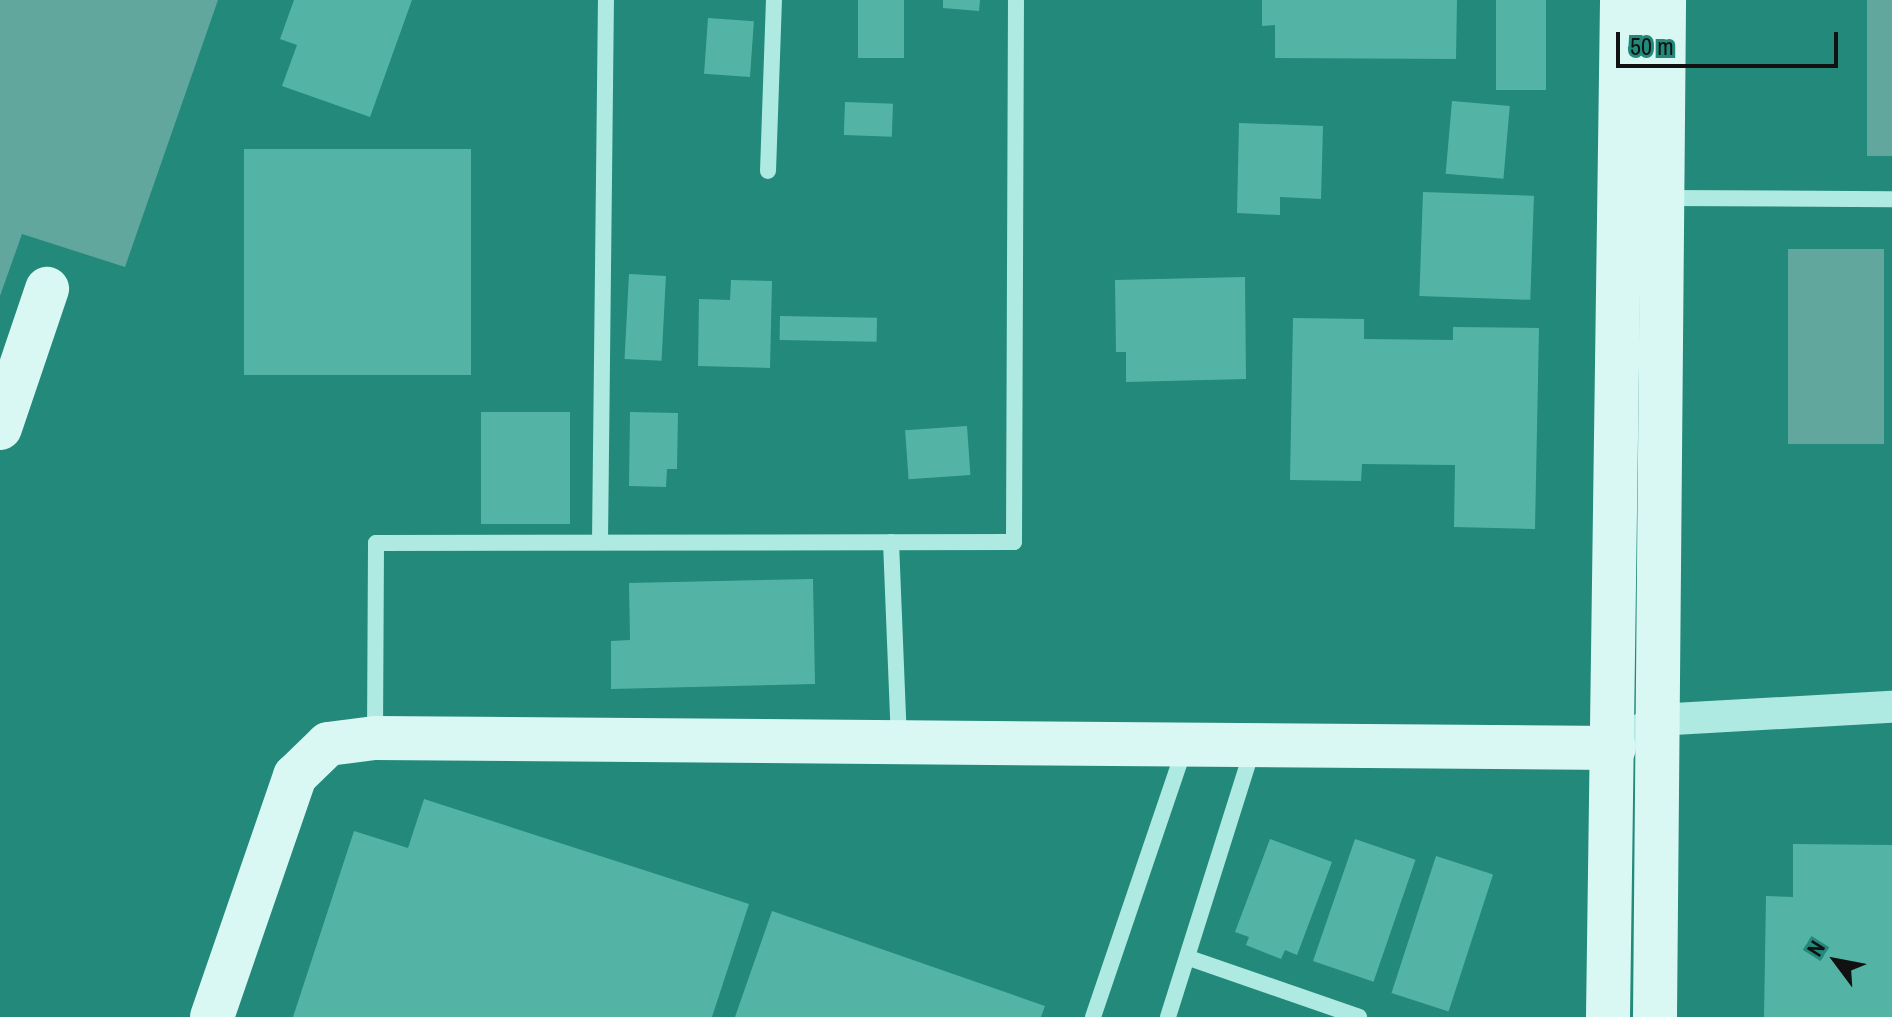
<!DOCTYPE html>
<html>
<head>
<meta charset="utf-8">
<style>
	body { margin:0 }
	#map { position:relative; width:1892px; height:1017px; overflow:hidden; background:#22897b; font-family:"Archivo Narrow",sans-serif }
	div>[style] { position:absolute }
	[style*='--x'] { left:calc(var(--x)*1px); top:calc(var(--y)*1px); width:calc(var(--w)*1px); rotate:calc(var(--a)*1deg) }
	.water>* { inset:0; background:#62a79e; transform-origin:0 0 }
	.building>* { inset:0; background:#53b4a6; transform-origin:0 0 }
	.lane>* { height:16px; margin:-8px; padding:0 8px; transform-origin:8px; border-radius:8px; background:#aeeae1 }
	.street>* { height:32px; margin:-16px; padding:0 16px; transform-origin:16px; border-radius:16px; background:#aeeae1 }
	.secondary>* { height:44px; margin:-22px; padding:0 22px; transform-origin:22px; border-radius:22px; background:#d9f8f4 }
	span { translate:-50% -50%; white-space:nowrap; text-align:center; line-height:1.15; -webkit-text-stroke:8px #22897b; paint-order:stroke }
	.north { position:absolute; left:1796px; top:921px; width:80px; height:80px; -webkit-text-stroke:6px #22897b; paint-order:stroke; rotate:302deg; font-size:22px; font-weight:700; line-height:32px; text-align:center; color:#111 }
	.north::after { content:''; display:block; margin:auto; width:28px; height:36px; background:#111; clip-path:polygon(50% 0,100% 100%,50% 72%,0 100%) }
	.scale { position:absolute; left:1616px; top:32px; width:222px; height:36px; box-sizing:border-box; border:4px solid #111; border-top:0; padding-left:10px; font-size:24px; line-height:28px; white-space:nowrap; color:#111; -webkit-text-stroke:6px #22897b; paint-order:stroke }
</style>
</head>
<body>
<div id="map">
	<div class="water">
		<div style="clip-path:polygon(0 0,218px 0,125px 267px,22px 234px,0 296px)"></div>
		<div style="left:1867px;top:0;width:25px;height:156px"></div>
		<div style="left:1788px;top:249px;width:96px;height:195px"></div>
	</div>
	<div class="building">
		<div style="clip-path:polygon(294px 0,412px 0,370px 117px,282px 86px,297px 45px,280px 39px)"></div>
		<div style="left:858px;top:0;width:46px;height:58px"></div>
		<div style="clip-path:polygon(943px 0,980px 0,979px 11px,943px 8px)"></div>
		<div style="clip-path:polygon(1262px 0,1457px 0,1456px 59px,1275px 58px,1275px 25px,1262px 26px)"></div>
		<div style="left:1496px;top:0;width:50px;height:90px"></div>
		<div style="left:708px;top:18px;width:46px;height:56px;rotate:4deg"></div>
		<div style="left:1452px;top:101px;width:58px;height:73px;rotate:5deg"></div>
		<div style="left:845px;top:102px;width:48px;height:33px;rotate:2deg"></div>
		<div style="clip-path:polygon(1239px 123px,1323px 126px,1321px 199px,1280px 197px,1280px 215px,1237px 213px)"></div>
		<div style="left:471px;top:149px;width:226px;height:227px;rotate:90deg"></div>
		<div style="left:1423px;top:192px;width:111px;height:104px;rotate:2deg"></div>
		<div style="left:629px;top:274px;width:37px;height:85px;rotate:3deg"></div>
		<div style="clip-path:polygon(1245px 277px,1246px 379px,1126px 382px,1126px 352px,1116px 352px,1115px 280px)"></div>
		<div style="clip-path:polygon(731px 280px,772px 281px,770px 368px,698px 366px,699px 299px,730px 300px)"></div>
		<div style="left:780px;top:316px;width:97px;height:24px;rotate:1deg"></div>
		<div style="clip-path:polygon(1293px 318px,1364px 319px,1364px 339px,1453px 340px,1453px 327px,1539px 328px,1535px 529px,1454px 527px,1455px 465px,1362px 464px,1361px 481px,1290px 480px)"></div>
		<div style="left:481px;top:412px;width:89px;height:112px"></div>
		<div style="clip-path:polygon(630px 412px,678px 413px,677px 469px,667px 469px,666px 487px,629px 486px)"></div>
		<div style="left:967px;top:426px;width:49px;height:62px;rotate:86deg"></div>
		<div style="clip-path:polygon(813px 579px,815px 684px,611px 689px,611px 641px,630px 640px,629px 583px)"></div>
		<div style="clip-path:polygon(424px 799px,749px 904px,712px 1017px,293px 1017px,354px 831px,408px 848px)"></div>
		<div style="clip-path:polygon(1270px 839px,1332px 862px,1297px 955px,1285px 950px,1281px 959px,1246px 945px,1249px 937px,1235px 932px)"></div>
		<div style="left:1355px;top:839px;width:64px;height:129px;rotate:19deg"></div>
		<div style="clip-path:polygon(1793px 844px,1892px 845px,1892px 1017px,1764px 1017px,1766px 896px,1793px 897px)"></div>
		<div style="left:1436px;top:856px;width:60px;height:144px;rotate:18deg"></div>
		<div style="clip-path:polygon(772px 911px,1045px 1006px,1041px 1017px,735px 1017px)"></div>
	</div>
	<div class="lane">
		<div style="--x:768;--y:171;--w:171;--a:-88"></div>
		<div style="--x:1666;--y:198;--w:226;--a:0.3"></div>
		<div style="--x:600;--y:542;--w:542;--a:-89.37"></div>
		<div style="--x:891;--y:542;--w:199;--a:87.7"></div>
		<div style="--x:375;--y:736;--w:193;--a:-89.7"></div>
		<div style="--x:376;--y:543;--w:638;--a:-0.09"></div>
		<div style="--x:1014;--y:542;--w:542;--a:-89.79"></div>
		<div style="--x:1189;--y:958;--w:180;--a:19.1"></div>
		<div style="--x:1093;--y:1017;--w:286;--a:-71.2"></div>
		<div style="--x:1168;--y:1017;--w:282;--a:-72.5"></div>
	</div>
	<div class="street">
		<div style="--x:1639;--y:731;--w:20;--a:-33"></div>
		<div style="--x:1656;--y:720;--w:236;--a:-3.2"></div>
	</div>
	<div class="secondary">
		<div style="--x:0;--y:428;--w:147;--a:-71.3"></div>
		<div style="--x:212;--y:1017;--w:255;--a:-71"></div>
		<div style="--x:295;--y:776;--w:46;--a:-44.1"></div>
		<div style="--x:328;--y:744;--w:47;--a:-7.3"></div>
		<div style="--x:375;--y:738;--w:1239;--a:0.46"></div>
		<div style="--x:1608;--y:1017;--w:1017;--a:-89.21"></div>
		<div style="--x:1655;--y:1017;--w:1017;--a:-89.49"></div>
	</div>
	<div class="north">N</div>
	<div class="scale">50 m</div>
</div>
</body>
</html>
